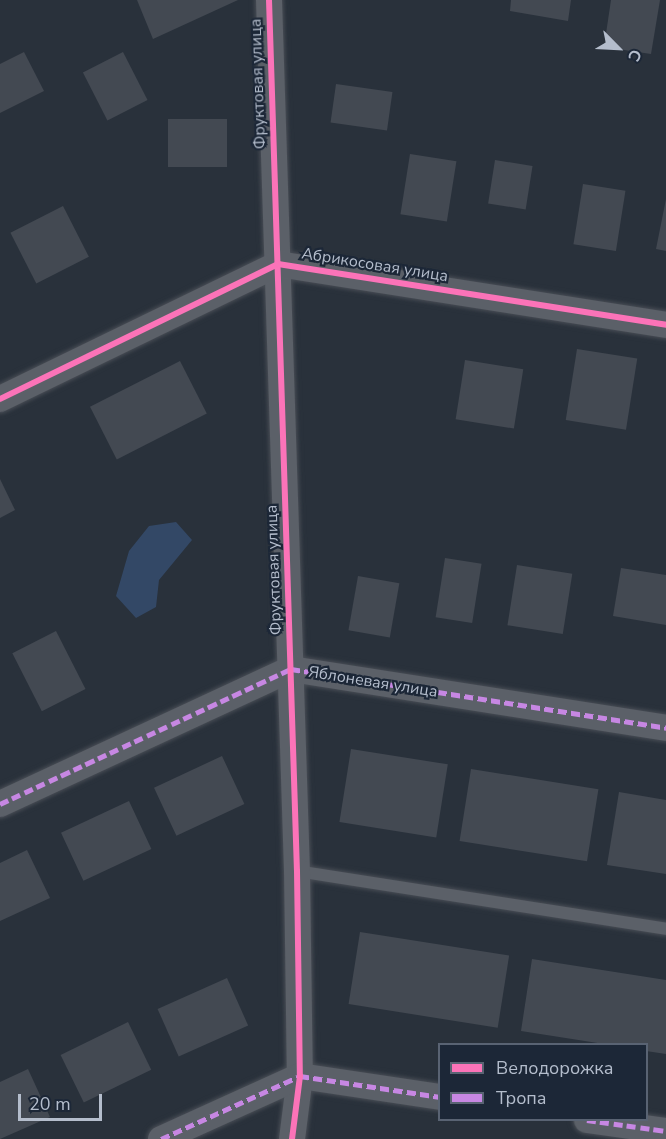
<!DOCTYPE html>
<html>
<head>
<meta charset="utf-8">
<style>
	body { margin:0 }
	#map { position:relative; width:666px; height:1139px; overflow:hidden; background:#29313b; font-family:"Nunito Sans",sans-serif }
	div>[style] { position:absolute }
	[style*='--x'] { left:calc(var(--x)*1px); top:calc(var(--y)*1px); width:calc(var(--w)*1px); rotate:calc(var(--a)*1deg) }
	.water>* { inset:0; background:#334866 }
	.building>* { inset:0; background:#434952; transform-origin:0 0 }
	.roads { filter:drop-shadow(0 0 2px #484d55) drop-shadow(0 0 2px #484d55) }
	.service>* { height:12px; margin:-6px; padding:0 6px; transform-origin:6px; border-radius:6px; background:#5b6068 }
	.minor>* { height:26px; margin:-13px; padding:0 13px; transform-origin:13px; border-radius:13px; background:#5b6068 }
	.quiet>* { height:4.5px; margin-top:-2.25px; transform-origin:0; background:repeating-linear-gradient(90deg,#c787e3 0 9px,transparent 0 13.5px) }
	.cycleway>* { height:6px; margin:-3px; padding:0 3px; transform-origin:3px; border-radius:3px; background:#fb73b8 }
	span { translate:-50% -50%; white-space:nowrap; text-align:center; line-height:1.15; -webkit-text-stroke:4.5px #1c2737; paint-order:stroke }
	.street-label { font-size:16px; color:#b4bdcc }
	.legend { position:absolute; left:438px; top:1043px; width:210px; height:78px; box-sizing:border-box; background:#1c2737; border:2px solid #596373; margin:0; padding:8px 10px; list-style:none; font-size:18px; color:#b4bdcc }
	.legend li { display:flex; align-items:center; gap:12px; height:30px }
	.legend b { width:30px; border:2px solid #596373 }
	.north { position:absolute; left:588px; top:18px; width:60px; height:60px; -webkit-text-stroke:4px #1c2737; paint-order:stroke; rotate:114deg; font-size:16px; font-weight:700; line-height:24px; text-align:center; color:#b4bdcc }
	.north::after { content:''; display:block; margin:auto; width:21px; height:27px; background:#b4bdcc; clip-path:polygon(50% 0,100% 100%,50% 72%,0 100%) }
	.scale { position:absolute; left:18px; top:1094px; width:84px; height:27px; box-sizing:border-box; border:3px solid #b4bdcc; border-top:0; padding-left:8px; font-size:18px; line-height:21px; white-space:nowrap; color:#b4bdcc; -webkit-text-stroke:4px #1c2737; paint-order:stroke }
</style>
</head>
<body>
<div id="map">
	<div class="water">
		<div style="clip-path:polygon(176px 522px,192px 540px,159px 580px,156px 607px,136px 618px,116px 596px,129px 551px,149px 526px)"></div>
	</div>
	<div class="building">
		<div style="clip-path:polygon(137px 0,238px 0,153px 39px)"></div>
		<div style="clip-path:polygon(511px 0,571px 0,568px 21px,510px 11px)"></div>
		<div style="clip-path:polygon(611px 0,660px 0,651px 54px,604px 47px)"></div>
		<div style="clip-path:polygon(24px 52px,44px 91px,0 113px,0 64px)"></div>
		<div style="left:123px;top:52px;width:54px;height:45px;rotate:63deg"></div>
		<div style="left:336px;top:84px;width:57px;height:39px;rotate:8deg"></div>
		<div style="left:168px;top:119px;width:59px;height:48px"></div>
		<div style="left:410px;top:154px;width:47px;height:61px;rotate:9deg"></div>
		<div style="left:495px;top:160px;width:38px;height:44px;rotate:9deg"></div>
		<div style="left:583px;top:184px;width:43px;height:61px;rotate:9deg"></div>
		<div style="clip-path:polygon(666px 199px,666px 251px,656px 249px)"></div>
		<div style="left:63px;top:206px;width:57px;height:59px;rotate:63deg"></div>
		<div style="left:577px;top:349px;width:61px;height:72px;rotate:9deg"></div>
		<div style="left:465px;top:360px;width:59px;height:60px;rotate:9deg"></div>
		<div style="left:180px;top:361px;width:59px;height:101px;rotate:63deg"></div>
		<div style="clip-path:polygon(0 479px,15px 510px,0 518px)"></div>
		<div style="left:445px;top:558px;width:37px;height:60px;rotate:9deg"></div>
		<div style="left:517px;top:565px;width:56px;height:61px;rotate:9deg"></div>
		<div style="clip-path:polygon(621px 568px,666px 575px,666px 625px,613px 616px)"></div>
		<div style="left:358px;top:576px;width:42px;height:55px;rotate:10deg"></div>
		<div style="left:56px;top:631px;width:65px;height:49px;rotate:63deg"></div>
		<div style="left:351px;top:749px;width:98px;height:74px;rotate:9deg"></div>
		<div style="left:222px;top:756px;width:53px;height:75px;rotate:65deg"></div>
		<div style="left:471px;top:769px;width:129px;height:73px;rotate:9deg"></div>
		<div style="clip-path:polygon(619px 792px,666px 800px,666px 874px,607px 865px)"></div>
		<div style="left:129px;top:801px;width:53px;height:75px;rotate:65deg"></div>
		<div style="clip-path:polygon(27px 850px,50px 898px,0 921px,0 863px)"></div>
		<div style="left:360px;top:932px;width:151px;height:73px;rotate:9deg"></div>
		<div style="clip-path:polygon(532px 959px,666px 980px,666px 1054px,646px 1051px,646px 1044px,604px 1044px,521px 1031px)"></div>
		<div style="left:227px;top:978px;width:52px;height:76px;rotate:66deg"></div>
		<div style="left:128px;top:1022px;width:53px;height:75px;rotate:64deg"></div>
		<div style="clip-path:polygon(28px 1069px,50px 1117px,0 1139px,0 1082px)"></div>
	</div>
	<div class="roads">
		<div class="service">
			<div style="--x:297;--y:871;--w:374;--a:8.9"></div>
		</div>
		<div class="minor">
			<div style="--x:269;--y:0;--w:871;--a:88.16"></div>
			<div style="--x:297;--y:871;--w:205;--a:89.2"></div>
			<div style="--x:300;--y:1076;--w:64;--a:97.2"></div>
			<div style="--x:0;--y:399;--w:309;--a:-25.9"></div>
			<div style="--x:278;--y:264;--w:393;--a:8.9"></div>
			<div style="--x:0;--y:804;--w:321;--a:-24.9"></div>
			<div style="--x:291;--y:669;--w:380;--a:8.9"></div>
			<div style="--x:587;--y:1120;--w:80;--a:7.9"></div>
			<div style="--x:161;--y:1139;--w:153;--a:-24.4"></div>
			<div style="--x:300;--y:1076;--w:142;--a:8.5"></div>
		</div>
	</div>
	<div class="quiet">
		<div style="--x:0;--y:804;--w:321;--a:-24.9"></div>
		<div style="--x:291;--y:669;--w:380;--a:8.9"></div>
		<div style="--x:587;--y:1120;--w:80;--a:7.9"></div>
		<div style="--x:161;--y:1139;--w:153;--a:-24.4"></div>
		<div style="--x:300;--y:1076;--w:142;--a:8.5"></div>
	</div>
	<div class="cycleway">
		<div style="--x:269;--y:0;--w:871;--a:88.16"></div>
		<div style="--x:297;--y:871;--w:205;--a:89.2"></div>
		<div style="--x:300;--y:1076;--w:64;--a:97.2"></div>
		<div style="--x:0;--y:399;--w:309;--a:-25.9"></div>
		<div style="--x:278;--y:264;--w:393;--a:8.9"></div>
	</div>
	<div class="street-label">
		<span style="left:258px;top:84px;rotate:-92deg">Фруктовая улица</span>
		<span style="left:375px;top:265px;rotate:9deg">Абрикосовая улица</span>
		<span style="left:274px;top:570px;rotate:-92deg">Фруктовая улица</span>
		<span style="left:373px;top:682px;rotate:9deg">Яблоневая улица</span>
	</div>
	<ul class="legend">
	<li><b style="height:8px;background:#fb73b8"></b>Велодорожка</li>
	<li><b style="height:8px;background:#c787e3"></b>Тропа</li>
	</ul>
	<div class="north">С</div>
	<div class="scale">20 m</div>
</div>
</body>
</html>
